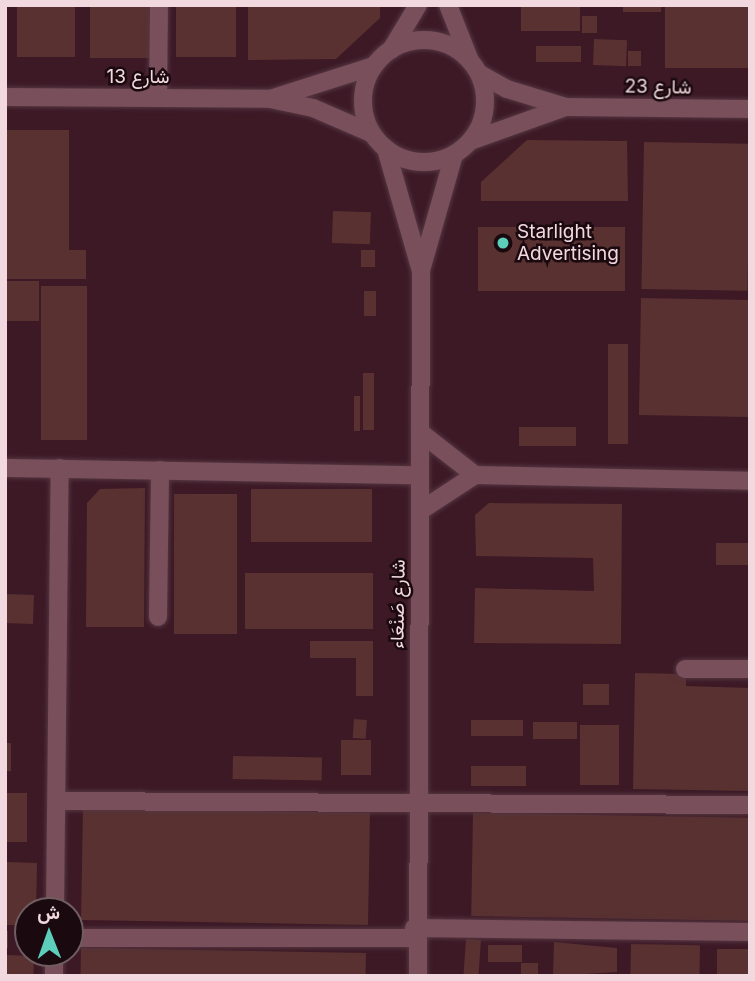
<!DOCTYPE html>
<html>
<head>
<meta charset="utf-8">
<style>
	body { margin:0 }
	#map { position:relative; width:755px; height:981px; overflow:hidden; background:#3d1926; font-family:Inter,Vazirmatn,sans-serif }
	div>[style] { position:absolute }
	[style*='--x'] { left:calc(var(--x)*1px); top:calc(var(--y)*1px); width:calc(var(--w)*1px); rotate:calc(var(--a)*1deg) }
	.building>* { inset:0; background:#593131; transform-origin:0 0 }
	.roads { filter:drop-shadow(0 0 2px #543641) drop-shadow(0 0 2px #543641) }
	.minor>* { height:18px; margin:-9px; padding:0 9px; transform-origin:9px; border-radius:9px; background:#784f5b }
	.minor>.ring { margin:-9px; padding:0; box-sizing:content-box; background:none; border:18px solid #784f5b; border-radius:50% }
	.dots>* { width:19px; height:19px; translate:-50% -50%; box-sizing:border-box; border:4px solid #1a0a0f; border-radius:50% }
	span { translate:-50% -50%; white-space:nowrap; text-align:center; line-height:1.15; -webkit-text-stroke:5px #1a0a0f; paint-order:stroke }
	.street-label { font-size:19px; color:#f2d9df }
	.poi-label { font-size:19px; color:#f2d9df }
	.left { translate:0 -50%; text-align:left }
	.frame { position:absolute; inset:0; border:7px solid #f2d9df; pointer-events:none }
	.north { position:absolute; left:14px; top:897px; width:70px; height:70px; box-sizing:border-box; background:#1a0a0f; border:2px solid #705d62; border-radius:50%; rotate:359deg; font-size:19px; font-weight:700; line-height:28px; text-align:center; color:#f2d9df }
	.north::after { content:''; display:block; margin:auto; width:24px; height:32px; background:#5cceba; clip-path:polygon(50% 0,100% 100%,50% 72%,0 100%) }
</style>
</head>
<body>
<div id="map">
	<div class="building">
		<div style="left:17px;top:5px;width:58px;height:52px"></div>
		<div style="left:90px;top:5px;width:59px;height:53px"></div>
		<div style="left:176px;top:5px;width:60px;height:52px"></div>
		<div style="clip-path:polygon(248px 5px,380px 5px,380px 18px,336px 59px,248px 60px)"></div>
		<div style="left:521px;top:5px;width:59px;height:26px"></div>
		<div style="left:623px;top:5px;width:38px;height:7px"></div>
		<div style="left:665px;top:5px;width:85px;height:63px"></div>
		<div style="left:582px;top:16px;width:15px;height:17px"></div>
		<div style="left:594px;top:39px;width:33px;height:26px;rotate:2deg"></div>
		<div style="left:536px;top:46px;width:45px;height:16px"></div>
		<div style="left:628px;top:51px;width:13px;height:15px"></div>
		<div style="clip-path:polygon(5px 130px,69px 130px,69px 250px,86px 250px,86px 279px,5px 279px)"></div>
		<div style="clip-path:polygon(527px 140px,627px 141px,628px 201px,481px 201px,481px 182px)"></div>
		<div style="left:644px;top:142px;width:106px;height:147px;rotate:1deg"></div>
		<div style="left:333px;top:211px;width:38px;height:32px;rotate:2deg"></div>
		<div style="left:478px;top:227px;width:147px;height:64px"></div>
		<div style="left:361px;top:250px;width:14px;height:17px"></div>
		<div style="left:5px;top:281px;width:34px;height:40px"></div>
		<div style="left:41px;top:286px;width:46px;height:154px"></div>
		<div style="left:364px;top:291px;width:12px;height:25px"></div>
		<div style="left:641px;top:298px;width:109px;height:117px;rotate:1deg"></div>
		<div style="left:608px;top:344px;width:20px;height:100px"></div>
		<div style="left:363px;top:373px;width:11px;height:57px"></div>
		<div style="left:354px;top:396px;width:6px;height:35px"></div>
		<div style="left:519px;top:427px;width:57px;height:19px"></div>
		<div style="clip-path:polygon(145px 488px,144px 627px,86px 627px,87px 503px,100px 489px)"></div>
		<div style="left:251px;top:489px;width:121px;height:53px"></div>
		<div style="left:174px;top:494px;width:63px;height:140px"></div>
		<div style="clip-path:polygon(489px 503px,622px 504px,621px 644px,474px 643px,475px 588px,594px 591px,593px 558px,476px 556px,475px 515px)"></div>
		<div style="left:716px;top:543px;width:34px;height:22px"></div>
		<div style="left:245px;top:573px;width:128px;height:56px"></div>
		<div style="left:5px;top:594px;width:29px;height:29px;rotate:2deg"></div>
		<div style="clip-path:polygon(310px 641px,373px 641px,373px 696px,356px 696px,356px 658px,310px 658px)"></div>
		<div style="clip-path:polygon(635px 673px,686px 674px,686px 686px,750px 688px,750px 791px,633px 789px)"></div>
		<div style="left:609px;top:684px;width:21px;height:26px;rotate:90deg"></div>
		<div style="left:354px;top:719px;width:13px;height:19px;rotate:4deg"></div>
		<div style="left:523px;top:720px;width:16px;height:52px;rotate:90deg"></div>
		<div style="left:533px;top:722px;width:44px;height:17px"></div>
		<div style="left:580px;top:725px;width:39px;height:60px"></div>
		<div style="left:341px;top:740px;width:30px;height:35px"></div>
		<div style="left:5px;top:743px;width:6px;height:28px"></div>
		<div style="left:233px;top:756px;width:89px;height:23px;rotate:1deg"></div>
		<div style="left:526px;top:766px;width:20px;height:55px;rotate:90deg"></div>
		<div style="left:5px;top:793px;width:22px;height:49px"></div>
		<div style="left:83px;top:808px;width:287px;height:112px;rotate:1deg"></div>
		<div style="left:473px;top:813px;width:277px;height:103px;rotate:1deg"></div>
		<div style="clip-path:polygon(5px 862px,37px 863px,36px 911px,28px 911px,28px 925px,5px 925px)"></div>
		<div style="left:5px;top:931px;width:3px;height:17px"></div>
		<div style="left:466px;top:939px;width:15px;height:37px;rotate:4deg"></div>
		<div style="clip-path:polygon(554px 942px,617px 948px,617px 972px,553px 976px)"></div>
		<div style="left:631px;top:944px;width:69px;height:32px;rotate:1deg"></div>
		<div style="left:488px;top:945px;width:34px;height:17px"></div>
		<div style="left:81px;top:948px;width:285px;height:28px;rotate:1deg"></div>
		<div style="left:717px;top:949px;width:33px;height:27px"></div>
		<div style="left:5px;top:955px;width:29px;height:21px;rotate:2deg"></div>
		<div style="left:521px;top:963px;width:17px;height:13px"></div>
	</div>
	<div class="roads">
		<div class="minor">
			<div style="--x:448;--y:5;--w:57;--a:68.4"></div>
			<div class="ring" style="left:363px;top:40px;width:104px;height:104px"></div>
			<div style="--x:391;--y:50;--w:52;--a:-59"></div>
			<div style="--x:480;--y:74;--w:31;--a:29"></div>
			<div style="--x:507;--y:89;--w:62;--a:17"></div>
			<div style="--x:566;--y:107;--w:184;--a:0.6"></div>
			<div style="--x:5;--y:97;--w:265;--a:0.4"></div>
			<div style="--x:270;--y:99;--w:44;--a:11.8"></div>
			<div style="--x:313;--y:108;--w:63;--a:23.3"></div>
			<div style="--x:158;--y:98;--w:93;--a:-89.4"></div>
			<div style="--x:273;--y:98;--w:106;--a:-17.6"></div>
			<div style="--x:473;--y:140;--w:96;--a:-19.6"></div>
			<div style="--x:386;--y:149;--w:127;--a:74"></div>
			<div style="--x:421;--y:271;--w:705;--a:90.24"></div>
			<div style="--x:422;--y:267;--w:116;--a:-74.1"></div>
			<div style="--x:421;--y:433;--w:68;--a:37.9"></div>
			<div style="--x:5;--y:468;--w:415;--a:1"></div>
			<div style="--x:420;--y:511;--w:66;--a:-33.2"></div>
			<div style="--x:475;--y:475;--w:275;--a:1.2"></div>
			<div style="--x:158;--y:617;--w:147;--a:-89.2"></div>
			<div style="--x:685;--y:669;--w:65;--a:0"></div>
			<div style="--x:57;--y:801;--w:693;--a:0.33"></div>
			<div style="--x:55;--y:911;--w:443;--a:-89.4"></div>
			<div style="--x:414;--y:928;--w:336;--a:0.7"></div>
			<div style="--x:70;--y:938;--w:344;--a:0"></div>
			<div style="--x:54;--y:976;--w:23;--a:-90"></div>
		</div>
	</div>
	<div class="dots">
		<div style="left:503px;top:243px;background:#5cceba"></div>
	</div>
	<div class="street-label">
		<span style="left:138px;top:77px">شارع 13</span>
		<span style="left:658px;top:87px;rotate:1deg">شارع 23</span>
		<span style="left:398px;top:604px;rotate:-89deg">شارع صَنْعَاء</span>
	</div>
	<div class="poi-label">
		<span class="left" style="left:517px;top:243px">Starlight<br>Advertising</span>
	</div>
	<div class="frame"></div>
	<div class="north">ش</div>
</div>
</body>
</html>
